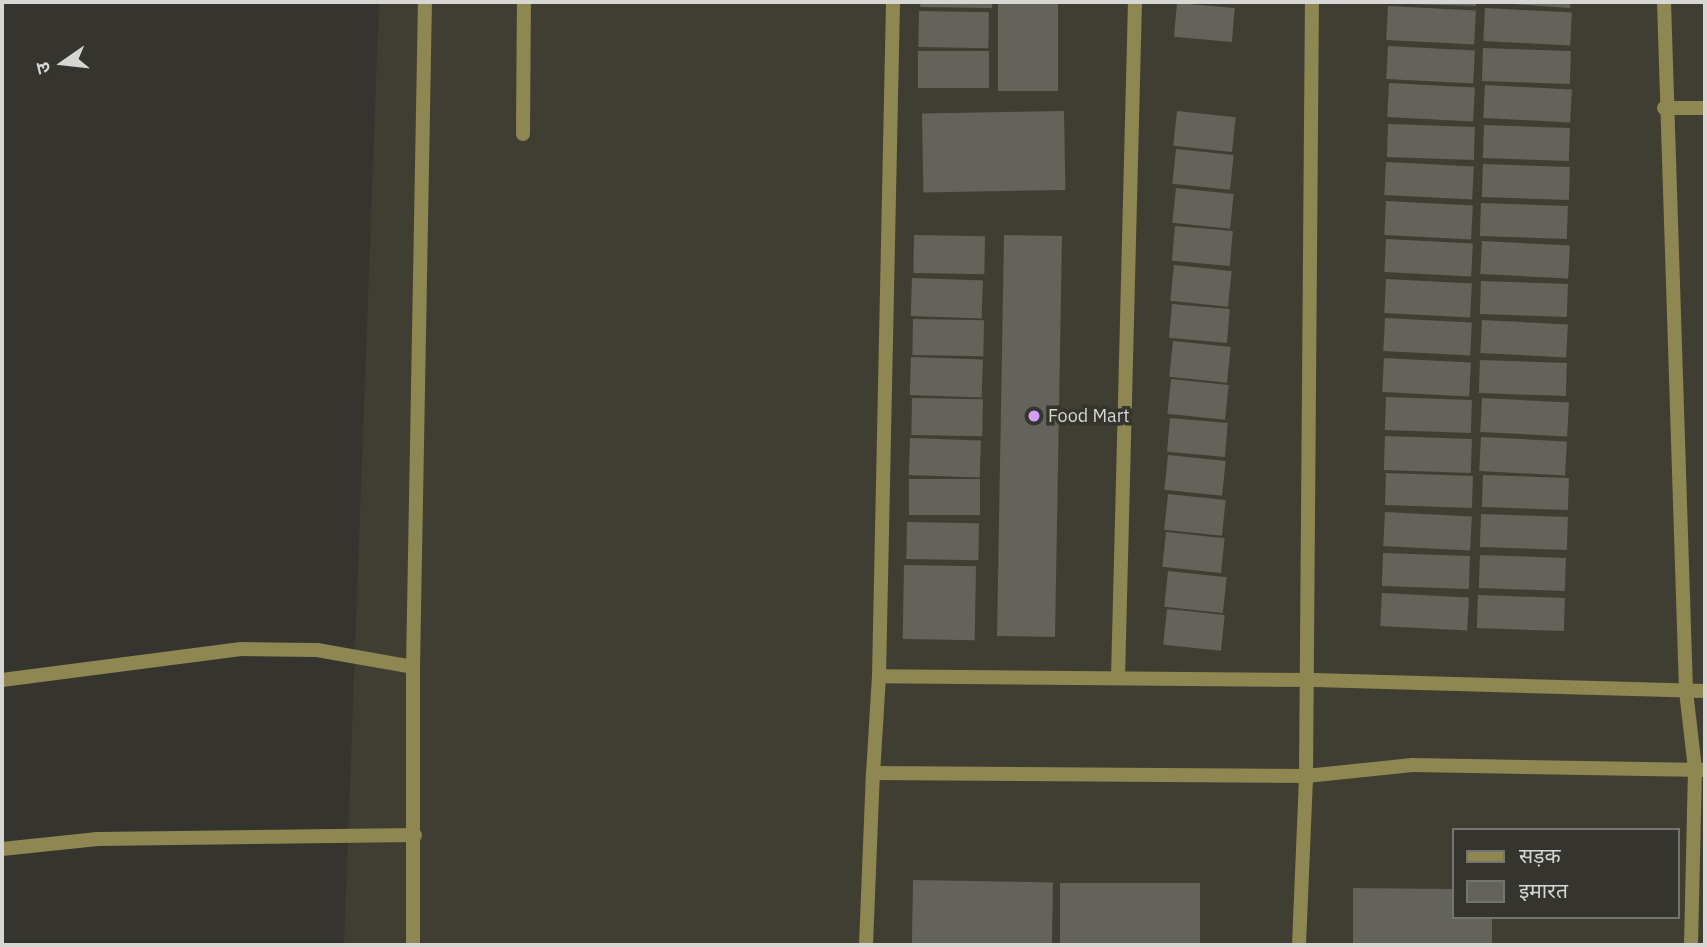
<!DOCTYPE html>
<html>
<head>
<meta charset="utf-8">
<style>
	body { margin:0 }
	#map { position:relative; width:1707px; height:947px; overflow:hidden; background:#35342e; font-family:"IBM Plex Sans","Noto Sans Devanagari",sans-serif }
	div>[style] { position:absolute }
	[style*='--x'] { left:calc(var(--x)*1px); top:calc(var(--y)*1px); width:calc(var(--w)*1px); rotate:calc(var(--a)*1deg) }
	.built>* { inset:0; background:#403e32 }
	.building>* { inset:0; background:#63625b; transform-origin:0 0 }
	.service>* { height:14px; margin:-7px; padding:0 7px; transform-origin:7px; border-radius:7px; background:#8e8752 }
	.minor>* { height:14px; margin:-7px; padding:0 7px; transform-origin:7px; border-radius:7px; background:#8e8752 }
	.dots>* { width:19px; height:19px; translate:-50% -50%; box-sizing:border-box; border:4px solid #35342e; border-radius:50% }
	span { translate:-50% -50%; white-space:nowrap; text-align:center; line-height:1.15; -webkit-text-stroke:7px #35342e; paint-order:stroke }
	.poi-label { font-size:18px; color:#d6d6d2 }
	.left { translate:0 -50%; text-align:left }
	.frame { position:absolute; inset:0; border:4px solid #d6d6d2; pointer-events:none }
	.legend { position:absolute; left:1452px; top:828px; width:228px; height:91px; box-sizing:border-box; background:#35342e; border:2px solid #757570; margin:0; padding:9px 12px; list-style:none; font-size:21px; color:#d6d6d2 }
	.legend li { display:flex; align-items:center; gap:14px; height:35px }
	.legend b { width:35px; border:2px solid #757570 }
	.north { position:absolute; left:28px; top:28px; width:70px; height:70px; -webkit-text-stroke:5px #35342e; paint-order:stroke; rotate:256deg; font-size:19px; font-weight:700; line-height:28px; text-align:center; color:#d6d6d2 }
	.north::after { content:''; display:block; margin:auto; width:24px; height:32px; background:#d6d6d2; clip-path:polygon(50% 0,100% 100%,50% 72%,0 100%) }
</style>
</head>
<body>
<div id="map">
	<div class="built">
		<div style="clip-path:polygon(evenodd,379px 2px,1705px 2px,1705px 945px,344px 945px,379px 2px,1453px 830px,1677px 830px,1677px 917px,1453px 917px,1453px 830px)"></div>
	</div>
	<div class="building">
		<div style="clip-path:polygon(921px 2px,992px 2px,992px 8px,920px 7px)"></div>
		<div style="left:998px;top:2px;width:60px;height:89px"></div>
		<div style="clip-path:polygon(1412px 2px,1476px 2px,1476px 6px,1412px 4px)"></div>
		<div style="clip-path:polygon(1484px 2px,1571px 2px,1570px 8px)"></div>
		<div style="left:1177px;top:3px;width:58px;height:34px;rotate:5deg"></div>
		<div style="left:1388px;top:6px;width:88px;height:34px;rotate:3deg"></div>
		<div style="left:1485px;top:8px;width:87px;height:33px;rotate:3deg"></div>
		<div style="left:919px;top:11px;width:70px;height:36px;rotate:1deg"></div>
		<div style="left:1388px;top:46px;width:87px;height:33px;rotate:3deg"></div>
		<div style="left:1483px;top:48px;width:88px;height:33px;rotate:2deg"></div>
		<div style="left:918px;top:51px;width:71px;height:37px"></div>
		<div style="left:1389px;top:83px;width:86px;height:34px;rotate:3deg"></div>
		<div style="left:1485px;top:85px;width:87px;height:33px;rotate:3deg"></div>
		<div style="left:1064px;top:111px;width:79px;height:142px;rotate:89deg"></div>
		<div style="left:1177px;top:111px;width:59px;height:35px;rotate:6deg"></div>
		<div style="left:1388px;top:124px;width:87px;height:33px;rotate:2deg"></div>
		<div style="left:1484px;top:125px;width:86px;height:33px;rotate:2deg"></div>
		<div style="left:1176px;top:149px;width:58px;height:35px;rotate:6deg"></div>
		<div style="left:1386px;top:162px;width:88px;height:33px;rotate:3deg"></div>
		<div style="left:1483px;top:164px;width:87px;height:33px;rotate:2deg"></div>
		<div style="left:1176px;top:188px;width:58px;height:35px;rotate:6deg"></div>
		<div style="left:1386px;top:201px;width:87px;height:34px;rotate:3deg"></div>
		<div style="left:1481px;top:203px;width:87px;height:33px;rotate:2deg"></div>
		<div style="left:1175px;top:226px;width:58px;height:35px;rotate:5deg"></div>
		<div style="left:914px;top:235px;width:71px;height:38px;rotate:1deg"></div>
		<div style="left:1062px;top:236px;width:401px;height:58px;rotate:91deg"></div>
		<div style="left:1386px;top:239px;width:87px;height:33px;rotate:3deg"></div>
		<div style="left:1482px;top:241px;width:88px;height:33px;rotate:3deg"></div>
		<div style="left:1174px;top:265px;width:58px;height:36px;rotate:6deg"></div>
		<div style="left:912px;top:278px;width:71px;height:38px;rotate:2deg"></div>
		<div style="left:1386px;top:279px;width:86px;height:34px;rotate:3deg"></div>
		<div style="left:1481px;top:281px;width:87px;height:33px;rotate:2deg"></div>
		<div style="left:1172px;top:304px;width:58px;height:34px;rotate:5deg"></div>
		<div style="left:1385px;top:318px;width:87px;height:33px;rotate:3deg"></div>
		<div style="left:913px;top:319px;width:71px;height:36px;rotate:1deg"></div>
		<div style="left:1482px;top:320px;width:86px;height:33px;rotate:3deg"></div>
		<div style="left:1173px;top:341px;width:58px;height:36px;rotate:6deg"></div>
		<div style="left:911px;top:357px;width:72px;height:38px;rotate:2deg"></div>
		<div style="left:1384px;top:358px;width:87px;height:34px;rotate:3deg"></div>
		<div style="left:1480px;top:360px;width:87px;height:33px;rotate:2deg"></div>
		<div style="left:1171px;top:379px;width:58px;height:35px;rotate:6deg"></div>
		<div style="left:1386px;top:397px;width:86px;height:33px;rotate:2deg"></div>
		<div style="left:912px;top:398px;width:71px;height:37px;rotate:1deg"></div>
		<div style="left:1482px;top:398px;width:87px;height:34px;rotate:3deg"></div>
		<div style="left:1170px;top:418px;width:58px;height:34px;rotate:5deg"></div>
		<div style="left:1385px;top:436px;width:87px;height:34px;rotate:2deg"></div>
		<div style="left:1481px;top:437px;width:86px;height:34px;rotate:3deg"></div>
		<div style="left:910px;top:438px;width:71px;height:37px;rotate:2deg"></div>
		<div style="left:1168px;top:455px;width:58px;height:35px;rotate:6deg"></div>
		<div style="left:1386px;top:473px;width:87px;height:32px;rotate:2deg"></div>
		<div style="left:1483px;top:475px;width:86px;height:32px;rotate:2deg"></div>
		<div style="left:909px;top:479px;width:71px;height:36px"></div>
		<div style="left:1168px;top:494px;width:58px;height:36px;rotate:6deg"></div>
		<div style="left:1385px;top:512px;width:87px;height:34px;rotate:3deg"></div>
		<div style="left:1481px;top:514px;width:87px;height:33px;rotate:2deg"></div>
		<div style="left:907px;top:522px;width:72px;height:37px;rotate:1deg"></div>
		<div style="left:1166px;top:532px;width:59px;height:35px;rotate:6deg"></div>
		<div style="left:1383px;top:553px;width:87px;height:33px;rotate:2deg"></div>
		<div style="left:1480px;top:555px;width:86px;height:33px;rotate:2deg"></div>
		<div style="left:904px;top:565px;width:72px;height:74px;rotate:1deg"></div>
		<div style="left:1168px;top:571px;width:59px;height:36px;rotate:6deg"></div>
		<div style="left:1382px;top:593px;width:87px;height:33px;rotate:3deg"></div>
		<div style="left:1478px;top:595px;width:87px;height:33px;rotate:2deg"></div>
		<div style="left:1167px;top:609px;width:58px;height:36px;rotate:6deg"></div>
		<div style="left:913px;top:880px;width:140px;height:65px;rotate:1deg"></div>
		<div style="left:1060px;top:883px;width:140px;height:62px"></div>
		<div style="clip-path:polygon(1353px 888px,1453px 889px,1453px 917px,1492px 917px,1492px 945px,1353px 945px)"></div>
	</div>
	<div class="service">
		<div style="--x:1664;--y:2;--w:689;--a:88.17"></div>
		<div style="--x:1686;--y:691;--w:79;--a:83.4"></div>
		<div style="--x:1695;--y:769;--w:176;--a:91.3"></div>
		<div style="--x:1664;--y:108;--w:41;--a:0"></div>
		<div style="--x:523;--y:134;--w:132;--a:-89.6"></div>
		<div style="--x:879;--y:676;--w:674;--a:-88.81"></div>
		<div style="--x:1118;--y:678;--w:676;--a:-88.56"></div>
		<div style="--x:866;--y:945;--w:172;--a:-87.7"></div>
		<div style="--x:1299;--y:945;--w:169;--a:-87.6"></div>
		<div style="--x:1306;--y:776;--w:774;--a:-89.56"></div>
	</div>
	<div class="minor">
		<div style="--x:2;--y:680;--w:241;--a:-7.4"></div>
		<div style="--x:241;--y:649;--w:76;--a:0.8"></div>
		<div style="--x:317;--y:650;--w:97;--a:10"></div>
		<div style="--x:1705;--y:691;--w:399;--a:-178.4"></div>
		<div style="--x:1306;--y:680;--w:427;--a:-179.5"></div>
		<div style="--x:879;--y:676;--w:97;--a:93.5"></div>
		<div style="--x:873;--y:773;--w:433;--a:0.4"></div>
		<div style="--x:1306;--y:776;--w:107;--a:-5.9"></div>
		<div style="--x:1412;--y:765;--w:293;--a:1"></div>
		<div style="--x:2;--y:849;--w:96;--a:-6"></div>
		<div style="--x:97;--y:839;--w:318;--a:-0.7"></div>
		<div style="--x:413;--y:945;--w:278;--a:-90"></div>
		<div style="--x:413;--y:667;--w:665;--a:-88.97"></div>
	</div>
	<div class="dots">
		<div style="left:1034px;top:416px;background:#d59cfb"></div>
	</div>
	<div class="poi-label">
		<span class="left" style="left:1048px;top:416px">Food Mart</span>
	</div>
	<div class="frame"></div>
	<ul class="legend">
	<li><b style="height:9px;background:#8e8752"></b>सड़क</li>
	<li><b style="height:19px;background:#63625b"></b>इमारत</li>
	</ul>
	<div class="north">उ</div>
</div>
</body>
</html>
